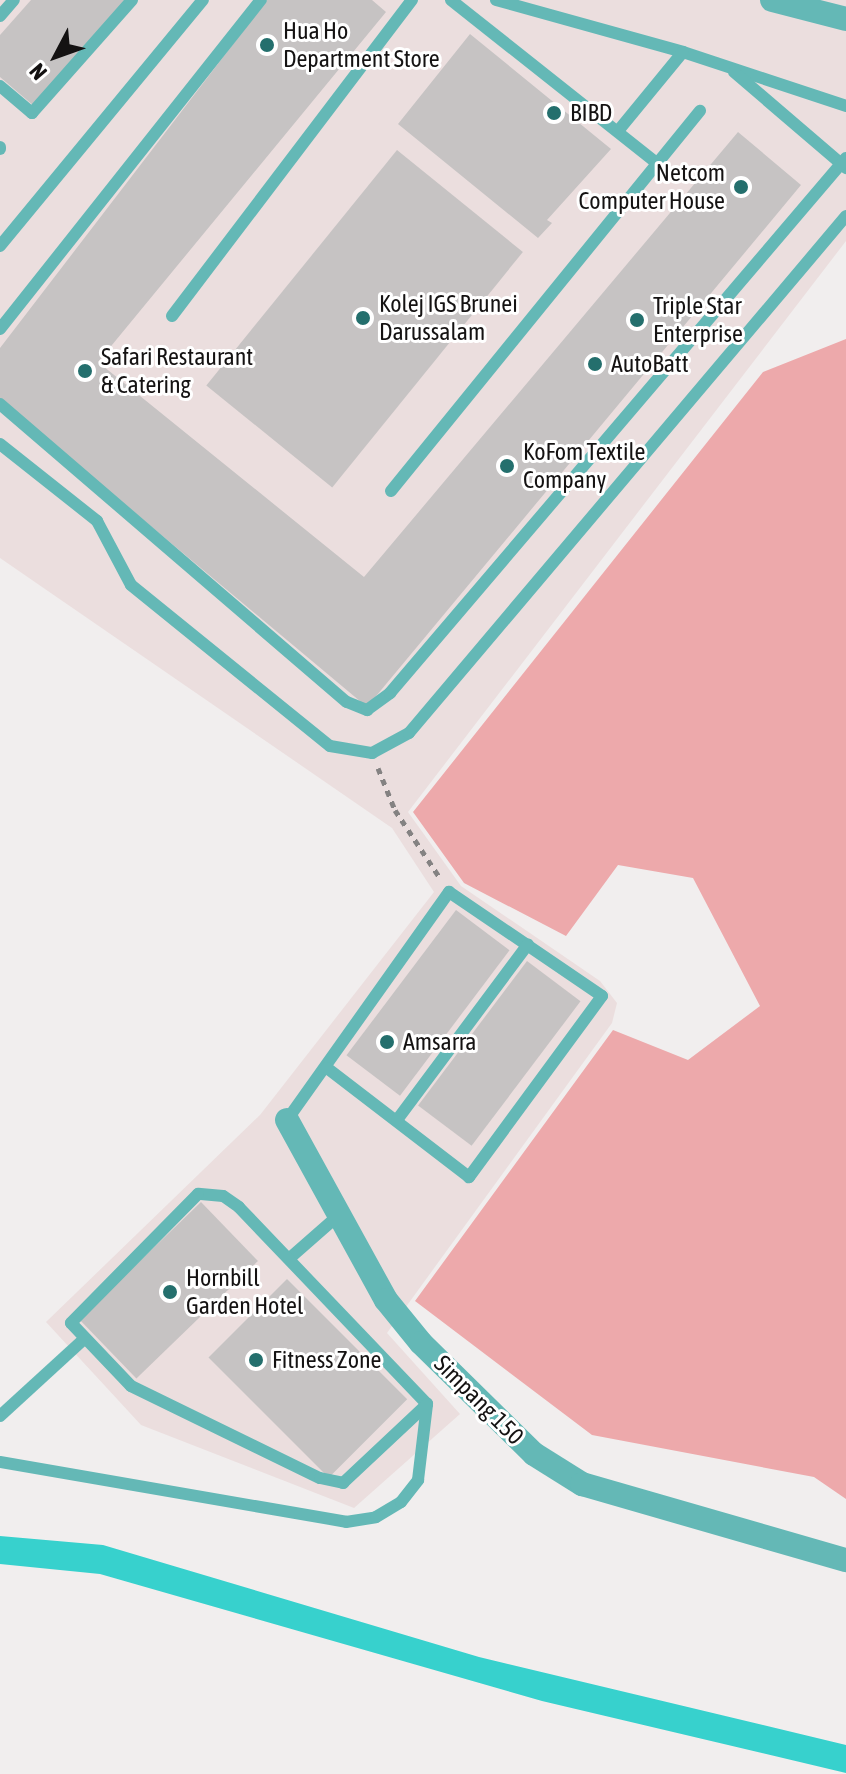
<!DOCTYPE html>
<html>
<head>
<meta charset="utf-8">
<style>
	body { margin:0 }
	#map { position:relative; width:846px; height:1774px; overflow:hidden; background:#f1eeee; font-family:"Asap Condensed",sans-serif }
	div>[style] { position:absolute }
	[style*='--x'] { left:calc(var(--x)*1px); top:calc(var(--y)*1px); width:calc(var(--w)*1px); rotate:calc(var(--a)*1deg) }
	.built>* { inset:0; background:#ebdede }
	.green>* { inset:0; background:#eda9ab }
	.water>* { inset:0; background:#37d1cd }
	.building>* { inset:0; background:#c6c3c3; transform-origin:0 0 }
	.path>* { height:5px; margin-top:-2.5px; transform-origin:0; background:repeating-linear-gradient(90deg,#848282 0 6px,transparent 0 12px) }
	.lane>* { height:12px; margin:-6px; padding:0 6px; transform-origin:6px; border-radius:6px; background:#64b8b6 }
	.street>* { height:24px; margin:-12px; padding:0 12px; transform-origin:12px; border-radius:12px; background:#64b8b6 }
	.dots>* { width:22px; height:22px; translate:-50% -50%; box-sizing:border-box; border:4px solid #fff; border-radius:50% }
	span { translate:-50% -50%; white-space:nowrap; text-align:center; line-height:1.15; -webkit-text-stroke:6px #fff; paint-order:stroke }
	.poi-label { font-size:24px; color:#141212 }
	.left { translate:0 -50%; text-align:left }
	.right { translate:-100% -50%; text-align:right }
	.street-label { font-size:24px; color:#141212 }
	.north { position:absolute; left:16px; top:16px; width:80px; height:80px; -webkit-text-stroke:6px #fff; paint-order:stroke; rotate:229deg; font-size:22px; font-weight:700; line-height:32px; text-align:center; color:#141212 }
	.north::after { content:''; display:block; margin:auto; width:28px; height:36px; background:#141212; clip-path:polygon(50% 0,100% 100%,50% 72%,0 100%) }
</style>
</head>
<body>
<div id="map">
	<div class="built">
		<div style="clip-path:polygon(0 0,846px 0,846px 241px,408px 812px,461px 886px,600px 981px,617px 1003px,612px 1023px,387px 1333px,460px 1414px,354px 1508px,141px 1425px,46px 1322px,260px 1115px,434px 892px,392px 828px,0 558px)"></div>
	</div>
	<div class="green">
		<div style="clip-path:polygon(846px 339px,846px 1499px,814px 1477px,592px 1435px,415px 1301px,613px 1030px,688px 1060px,760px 1006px,693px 878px,618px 865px,566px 936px,464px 883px,413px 812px,763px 372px)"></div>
	</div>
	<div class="water">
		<div style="clip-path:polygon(0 1536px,103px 1545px,479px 1657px,846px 1745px,846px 1773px,542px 1701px,100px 1574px,0 1564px)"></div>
	</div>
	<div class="building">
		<div style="clip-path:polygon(31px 0,126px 0,34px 106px,0 77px,0 35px)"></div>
		<div style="clip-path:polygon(267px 0,372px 0,386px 12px,98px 362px,364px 577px,738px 132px,801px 185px,367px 707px,0 400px,0 348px)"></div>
		<div style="clip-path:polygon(470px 34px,611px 149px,547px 220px,552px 223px,538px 238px,398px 124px)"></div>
		<div style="left:397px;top:150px;width:162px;height:303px;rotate:39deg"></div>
		<div style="left:456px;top:910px;width:67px;height:182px;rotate:37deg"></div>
		<div style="left:527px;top:961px;width:67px;height:181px;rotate:37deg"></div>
		<div style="left:201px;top:1202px;width:82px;height:169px;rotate:46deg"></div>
		<div style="left:287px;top:1279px;width:170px;height:111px;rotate:45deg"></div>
	</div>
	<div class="path">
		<div style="--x:378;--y:768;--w:45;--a:68"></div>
		<div style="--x:395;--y:810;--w:82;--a:56.5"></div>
	</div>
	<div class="lane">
		<div style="--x:451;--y:0;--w:263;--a:38.4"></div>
		<div style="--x:496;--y:0;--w:194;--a:15.5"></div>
		<div style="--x:683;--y:52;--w:172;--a:18.3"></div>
		<div style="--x:0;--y:16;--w:21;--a:-49"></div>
		<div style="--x:734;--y:72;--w:148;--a:40.6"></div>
		<div style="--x:0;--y:86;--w:42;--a:40.2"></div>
		<div style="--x:32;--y:113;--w:151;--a:-48.5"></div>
		<div style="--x:618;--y:131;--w:102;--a:-50.6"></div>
		<div style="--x:0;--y:147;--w:2;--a:90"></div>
		<div style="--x:0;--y:246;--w:319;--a:-50.5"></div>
		<div style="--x:172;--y:316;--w:397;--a:-52.8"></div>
		<div style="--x:0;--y:329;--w:420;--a:-51.6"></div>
		<div style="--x:0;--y:404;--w:457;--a:40.7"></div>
		<div style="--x:347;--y:702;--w:22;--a:22"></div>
		<div style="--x:367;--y:710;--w:29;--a:-36"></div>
		<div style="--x:390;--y:693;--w:703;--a:-49.56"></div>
		<div style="--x:0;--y:444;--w:124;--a:38.4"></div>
		<div style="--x:97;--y:521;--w:72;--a:62"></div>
		<div style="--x:131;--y:585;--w:256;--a:39"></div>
		<div style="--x:330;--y:746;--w:43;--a:9.5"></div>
		<div style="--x:372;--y:753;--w:42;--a:-28.4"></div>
		<div style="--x:409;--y:733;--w:677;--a:-49.79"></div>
		<div style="--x:391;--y:491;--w:490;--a:-50.9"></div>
		<div style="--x:287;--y:1120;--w:280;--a:-54.6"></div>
		<div style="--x:449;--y:892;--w:185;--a:34.2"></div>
		<div style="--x:602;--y:996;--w:225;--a:126.3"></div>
		<div style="--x:469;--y:1177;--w:179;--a:-142.5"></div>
		<div style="--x:397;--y:1120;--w:219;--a:-53.3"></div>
		<div style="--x:291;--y:1257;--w:64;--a:-41.2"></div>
		<div style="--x:0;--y:1416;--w:115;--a:-42.5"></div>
		<div style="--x:0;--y:1462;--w:351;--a:9.8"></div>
		<div style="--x:346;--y:1522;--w:30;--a:-9"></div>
		<div style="--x:376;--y:1517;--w:29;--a:-31"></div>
		<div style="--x:401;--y:1502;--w:28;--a:-52"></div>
		<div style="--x:418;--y:1480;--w:77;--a:-83.2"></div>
		<div style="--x:427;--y:1404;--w:272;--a:-133.7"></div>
		<div style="--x:239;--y:1207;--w:19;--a:-145"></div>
		<div style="--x:223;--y:1196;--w:25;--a:-175"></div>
		<div style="--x:198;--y:1194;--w:181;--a:134.6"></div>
		<div style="--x:71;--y:1323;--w:87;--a:46.4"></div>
		<div style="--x:131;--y:1386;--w:210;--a:26"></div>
		<div style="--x:320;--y:1478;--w:24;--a:12"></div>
		<div style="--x:343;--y:1483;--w:115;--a:-43.2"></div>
	</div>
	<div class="street">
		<div style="--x:772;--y:0;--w:76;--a:14.4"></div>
		<div style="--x:287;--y:1120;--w:205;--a:61.2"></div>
		<div style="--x:386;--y:1300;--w:55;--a:50.9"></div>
		<div style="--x:421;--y:1343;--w:158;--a:44.5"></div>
		<div style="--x:534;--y:1454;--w:57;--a:32"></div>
		<div style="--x:582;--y:1484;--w:275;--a:16.1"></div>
	</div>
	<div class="dots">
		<div style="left:267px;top:45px;background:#246f6d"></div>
		<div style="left:554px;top:113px;background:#246f6d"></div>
		<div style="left:741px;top:187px;background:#246f6d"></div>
		<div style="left:363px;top:318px;background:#246f6d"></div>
		<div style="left:637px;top:320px;background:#246f6d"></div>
		<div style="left:595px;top:364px;background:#246f6d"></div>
		<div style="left:85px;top:371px;background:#246f6d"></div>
		<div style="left:507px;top:466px;background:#246f6d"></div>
		<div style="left:387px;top:1042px;background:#246f6d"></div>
		<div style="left:170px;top:1292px;background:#246f6d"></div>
		<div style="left:256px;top:1360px;background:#246f6d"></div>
	</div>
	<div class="poi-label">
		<span class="left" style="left:283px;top:45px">Hua Ho<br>Department Store</span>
		<span class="left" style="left:570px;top:113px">BIBD</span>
		<span class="right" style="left:725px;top:187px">Netcom<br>Computer House</span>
		<span class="left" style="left:379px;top:318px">Kolej IGS Brunei<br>Darussalam</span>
		<span class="left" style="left:653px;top:320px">Triple Star<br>Enterprise</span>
		<span class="left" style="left:101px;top:371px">Safari Restaurant<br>&amp; Catering</span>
		<span class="left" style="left:611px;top:364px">AutoBatt</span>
		<span class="left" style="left:523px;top:466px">KoFom Textile<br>Company</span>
		<span class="left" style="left:403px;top:1042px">Amsarra</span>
		<span class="left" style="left:186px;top:1292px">Hornbill<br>Garden Hotel</span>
		<span class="left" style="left:272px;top:1360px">Fitness Zone</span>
	</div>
	<div class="street-label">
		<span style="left:479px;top:1400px;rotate:45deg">Simpang 150</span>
	</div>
	<div class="north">N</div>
</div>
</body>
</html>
